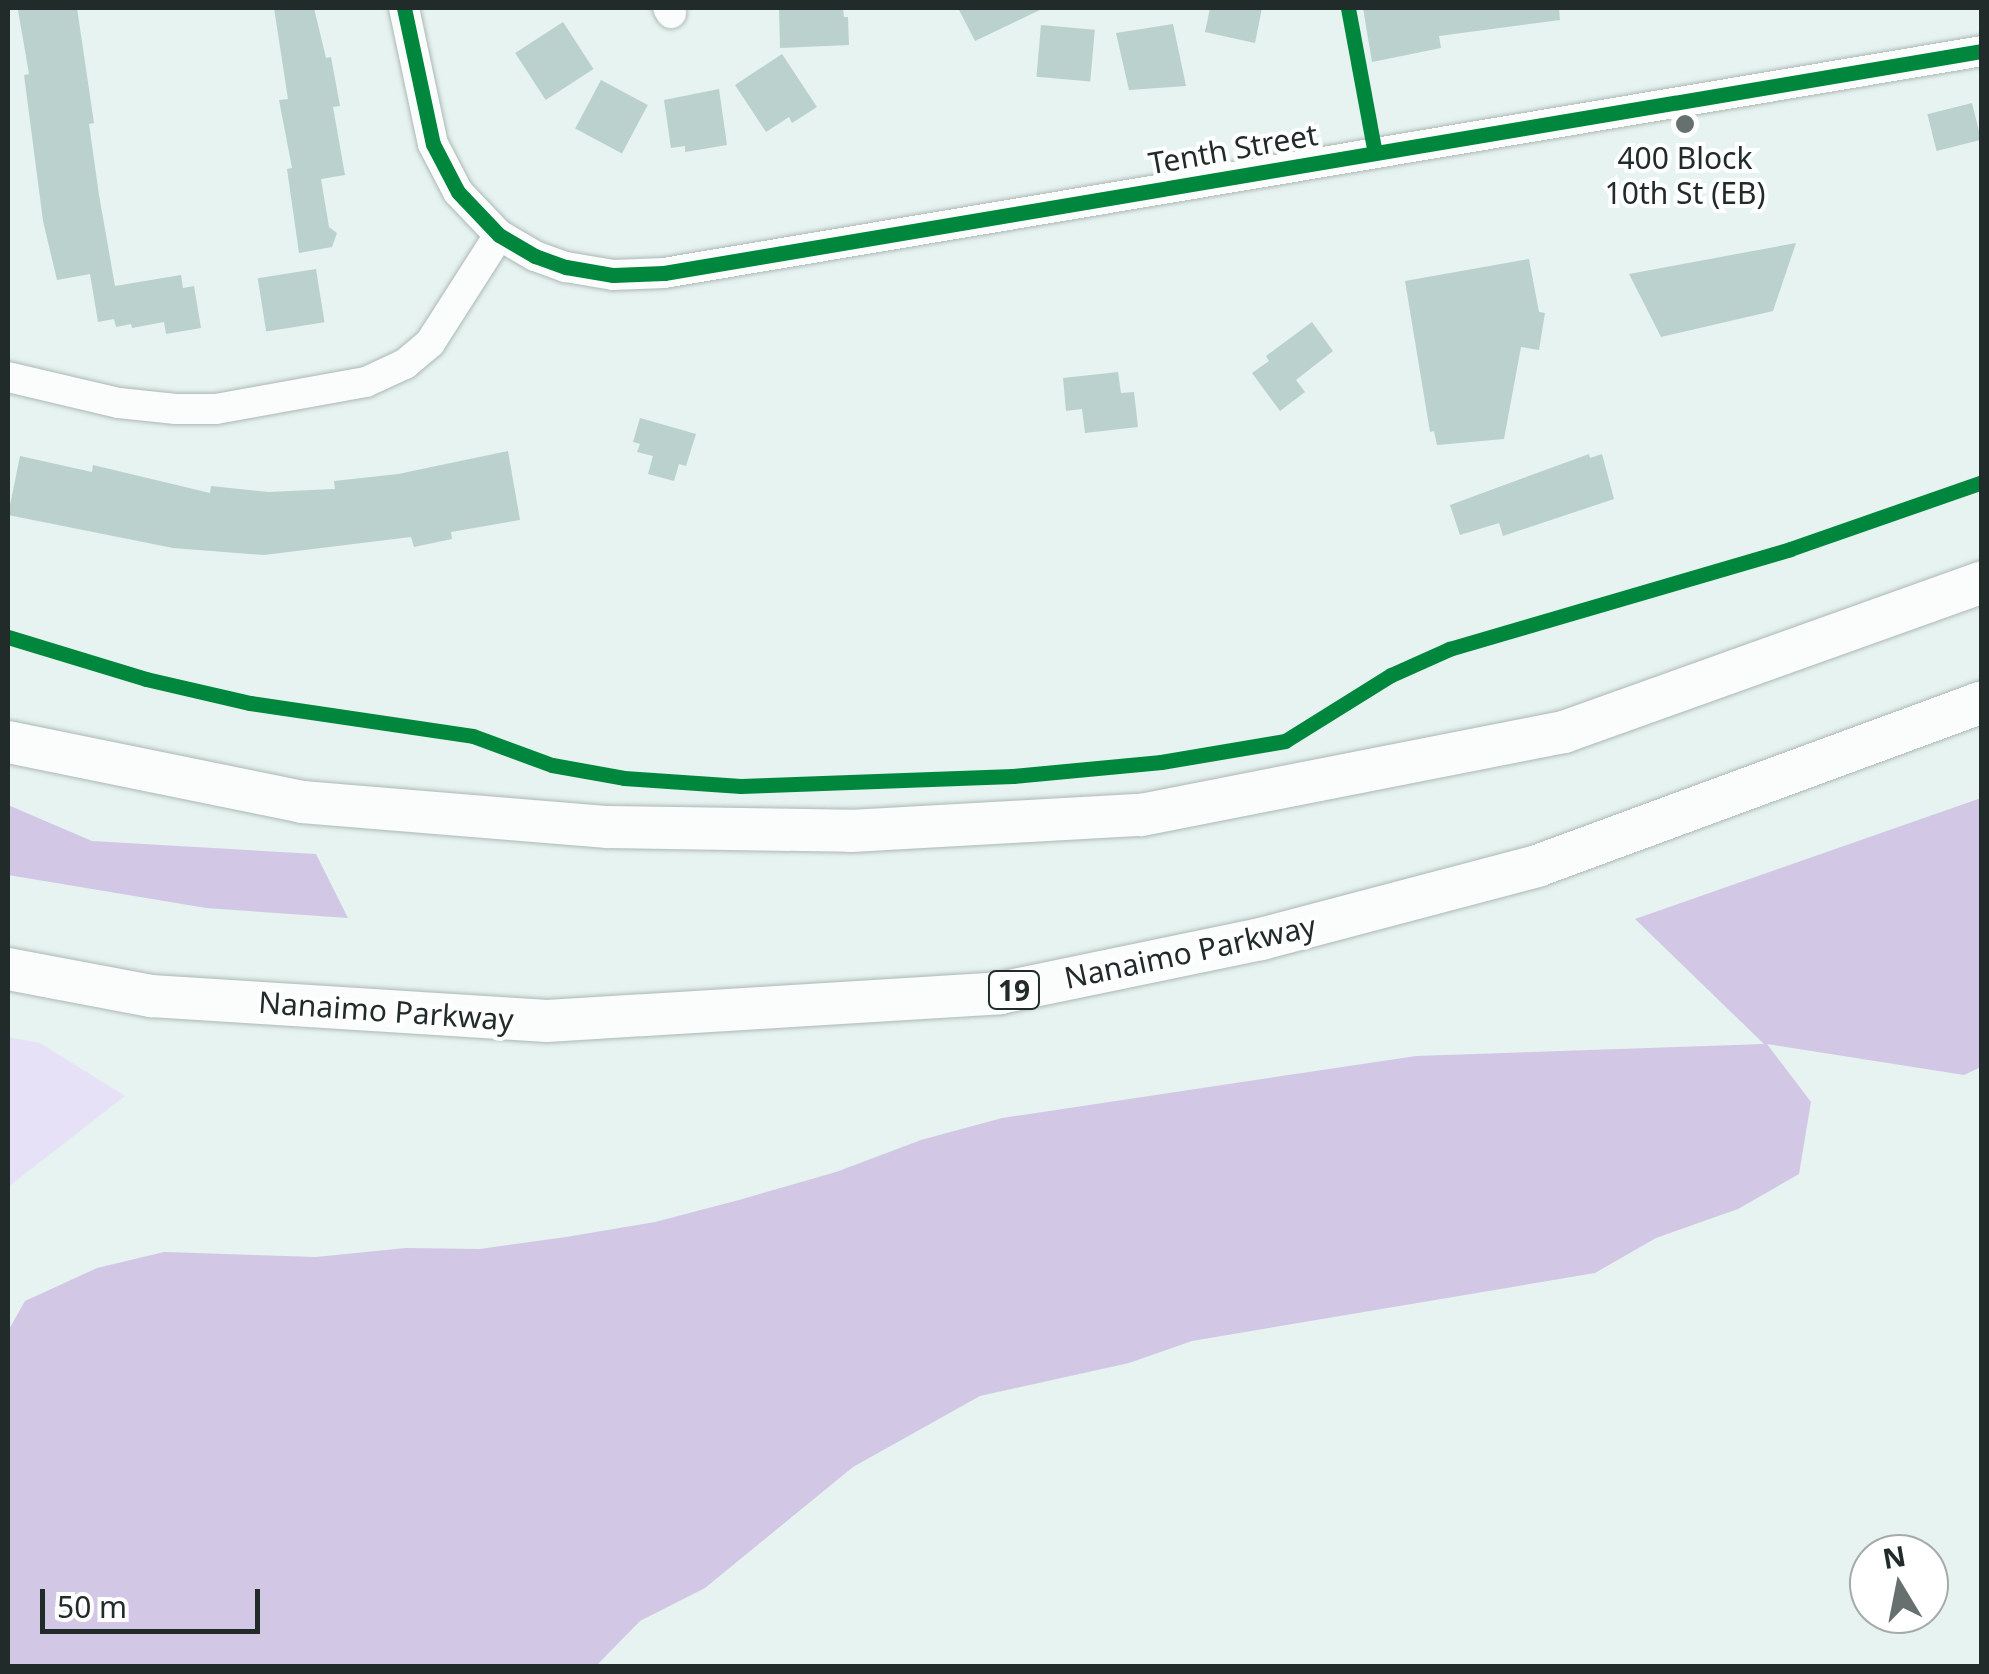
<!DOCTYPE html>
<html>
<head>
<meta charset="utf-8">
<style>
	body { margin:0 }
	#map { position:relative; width:1989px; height:1674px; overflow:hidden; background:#e6f3f0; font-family:"Noto Sans",sans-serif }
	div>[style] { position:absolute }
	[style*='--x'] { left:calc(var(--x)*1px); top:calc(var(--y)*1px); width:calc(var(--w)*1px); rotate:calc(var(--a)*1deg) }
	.green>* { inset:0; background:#e7e1f7 }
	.forest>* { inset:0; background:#d2c8e6 }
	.building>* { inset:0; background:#bbd1cd; transform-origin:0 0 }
	.roads { filter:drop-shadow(0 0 2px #adb8b5) drop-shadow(0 0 2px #adb8b5) }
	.minor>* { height:30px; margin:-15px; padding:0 15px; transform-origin:15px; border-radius:15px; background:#fbfdfd }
	.highway>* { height:42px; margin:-21px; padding:0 21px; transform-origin:21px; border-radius:21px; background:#fbfdfd }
	.cycleway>* { height:15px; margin:-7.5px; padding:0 7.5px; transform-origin:7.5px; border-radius:7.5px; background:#00873e }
	.dots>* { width:28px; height:28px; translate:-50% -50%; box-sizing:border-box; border:5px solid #fff; border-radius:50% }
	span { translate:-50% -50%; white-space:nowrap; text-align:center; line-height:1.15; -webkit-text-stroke:8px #fff; paint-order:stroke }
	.shield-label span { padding:2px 8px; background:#fff; border:2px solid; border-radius:8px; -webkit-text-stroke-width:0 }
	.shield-label { font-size:28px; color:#212b29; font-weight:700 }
	.street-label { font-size:30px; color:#212b29 }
	.poi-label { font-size:30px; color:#212b29 }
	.frame { position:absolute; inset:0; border:10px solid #212b29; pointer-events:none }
	.north { position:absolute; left:1849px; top:1534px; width:100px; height:100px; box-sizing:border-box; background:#fff; border:2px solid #a6aaa9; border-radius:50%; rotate:350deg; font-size:28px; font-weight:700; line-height:40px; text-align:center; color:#212b29 }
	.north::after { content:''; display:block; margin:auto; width:35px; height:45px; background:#66716f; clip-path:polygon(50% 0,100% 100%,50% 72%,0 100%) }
	.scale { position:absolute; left:40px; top:1589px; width:220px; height:45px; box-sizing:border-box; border:5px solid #212b29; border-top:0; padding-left:12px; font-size:30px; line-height:35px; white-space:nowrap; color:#212b29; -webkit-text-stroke:8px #fff; paint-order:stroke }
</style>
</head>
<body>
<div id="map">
	<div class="green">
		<div style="clip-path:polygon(8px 1037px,40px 1043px,125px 1096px,8px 1187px)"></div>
	</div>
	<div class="forest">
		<div style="clip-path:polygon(1981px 798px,1981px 1067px,1964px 1075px,1767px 1044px,1811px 1102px,1799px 1174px,1738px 1209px,1656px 1238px,1595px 1273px,1192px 1341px,1129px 1363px,980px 1396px,853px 1467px,705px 1588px,640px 1621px,596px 1666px,8px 1666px,8px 1331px,25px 1301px,97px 1268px,164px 1252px,316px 1257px,406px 1248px,480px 1249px,566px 1237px,655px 1222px,739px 1200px,836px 1172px,921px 1140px,1002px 1118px,1416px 1056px,1764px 1044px,1635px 919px)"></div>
		<div style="clip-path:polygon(8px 805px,92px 841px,316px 854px,348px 918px,206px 908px,8px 875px)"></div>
	</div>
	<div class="building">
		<div style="clip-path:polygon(31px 8px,77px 8px,94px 123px,89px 124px,99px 195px,115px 286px,181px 275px,183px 288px,194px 286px,201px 328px,166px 334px,164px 322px,132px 328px,131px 324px,116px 327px,114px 319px,98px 322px,90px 274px,57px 280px,43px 221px,24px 75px,29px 74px,18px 10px)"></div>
		<div style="clip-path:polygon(274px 8px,314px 8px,326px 58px,331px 57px,340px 106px,333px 107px,345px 175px,321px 179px,329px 227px,337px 233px,332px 247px,299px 253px,287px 169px,292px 168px,279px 100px,288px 99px)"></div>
		<div style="clip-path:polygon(779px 8px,843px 8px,844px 17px,848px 17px,849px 45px,780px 48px)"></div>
		<div style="clip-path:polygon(958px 8px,1044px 8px,975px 41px)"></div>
		<div style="clip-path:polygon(1210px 8px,1262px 8px,1255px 43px,1205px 32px)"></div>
		<div style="clip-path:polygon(1363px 8px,1559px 8px,1560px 20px,1439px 36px,1441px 48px,1372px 62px)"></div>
		<div style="left:563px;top:22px;width:56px;height:57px;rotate:57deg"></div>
		<div style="clip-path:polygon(1173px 24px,1186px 86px,1129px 90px,1116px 33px)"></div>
		<div style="left:1041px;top:25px;width:54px;height:52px;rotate:5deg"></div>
		<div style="clip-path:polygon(782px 54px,817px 107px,792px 123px,789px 117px,766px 132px,735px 85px)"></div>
		<div style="left:601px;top:80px;width:53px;height:55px;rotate:28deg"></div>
		<div style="clip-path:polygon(719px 89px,727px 145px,685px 152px,685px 146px,671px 148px,664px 100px)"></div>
		<div style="left:1972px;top:103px;width:38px;height:46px;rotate:76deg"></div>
		<div style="clip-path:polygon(1796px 243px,1773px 311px,1661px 337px,1629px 274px)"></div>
		<div style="clip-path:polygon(1529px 259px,1539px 312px,1545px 313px,1539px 350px,1521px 347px,1504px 439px,1437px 445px,1434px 431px,1430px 432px,1405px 281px)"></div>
		<div style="left:316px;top:269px;width:54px;height:59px;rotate:81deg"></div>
		<div style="clip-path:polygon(1312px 322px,1333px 351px,1296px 380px,1305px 392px,1280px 411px,1252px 373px,1269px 361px,1266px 356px)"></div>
		<div style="clip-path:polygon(1118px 372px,1121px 393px,1134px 392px,1138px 427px,1085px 433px,1082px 409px,1066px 411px,1063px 378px)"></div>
		<div style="clip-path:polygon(640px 418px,696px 434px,686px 466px,679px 464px,674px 481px,648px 474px,653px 456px,637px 452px,640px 444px,633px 442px)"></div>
		<div style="clip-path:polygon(508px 451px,520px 520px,451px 532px,452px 539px,414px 547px,411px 537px,264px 555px,173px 548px,8px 515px,20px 456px,92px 472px,93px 465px,210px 493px,211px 486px,268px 492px,335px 489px,334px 481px,398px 474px)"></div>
		<div style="clip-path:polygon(1589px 454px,1590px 458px,1602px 454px,1614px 499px,1503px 536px,1499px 523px,1460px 535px,1450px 505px)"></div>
	</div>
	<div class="roads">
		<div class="minor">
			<div style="--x:404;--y:8;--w:139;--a:78"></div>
			<div style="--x:433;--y:144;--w:54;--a:62.5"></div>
			<div style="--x:458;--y:192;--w:59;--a:46.4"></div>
			<div style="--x:499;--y:235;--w:42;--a:30.3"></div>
			<div style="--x:535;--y:256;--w:33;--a:20"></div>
			<div style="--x:566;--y:267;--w:48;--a:9.7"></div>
			<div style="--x:613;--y:275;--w:51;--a:-2.2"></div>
			<div style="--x:664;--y:273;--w:1337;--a:-9.56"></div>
			<div style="--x:668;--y:8;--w:6;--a:59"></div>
			<div style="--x:8;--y:377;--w:114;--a:13.2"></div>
			<div style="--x:119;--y:403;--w:57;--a:6"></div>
			<div style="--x:176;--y:409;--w:40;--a:0"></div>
			<div style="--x:216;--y:409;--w:152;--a:-10.2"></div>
			<div style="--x:366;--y:382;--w:43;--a:-24.8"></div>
			<div style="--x:405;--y:364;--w:33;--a:-40"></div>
			<div style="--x:430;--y:343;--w:128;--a:-57.4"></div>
		</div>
		<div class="highway">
			<div style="--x:8;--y:742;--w:300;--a:11.5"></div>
			<div style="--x:302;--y:802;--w:307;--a:4.7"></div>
			<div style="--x:608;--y:827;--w:243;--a:0.9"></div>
			<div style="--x:851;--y:831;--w:290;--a:-3.2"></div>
			<div style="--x:1141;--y:815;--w:431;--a:-11.1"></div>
			<div style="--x:1564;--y:732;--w:444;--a:-19.7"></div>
			<div style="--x:8;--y:969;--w:146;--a:10.7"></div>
			<div style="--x:151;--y:996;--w:397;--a:3.6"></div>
			<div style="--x:547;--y:1021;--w:454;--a:-3.5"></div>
			<div style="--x:1000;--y:993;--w:267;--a:-11.7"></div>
			<div style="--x:1261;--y:939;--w:285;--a:-14.8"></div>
			<div style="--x:1537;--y:866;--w:474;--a:-20.2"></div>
		</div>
	</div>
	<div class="cycleway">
		<div style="--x:404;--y:8;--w:139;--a:78"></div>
		<div style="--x:433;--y:144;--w:54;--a:62.5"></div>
		<div style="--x:458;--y:192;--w:59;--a:46.4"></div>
		<div style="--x:499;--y:235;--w:42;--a:30.3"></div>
		<div style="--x:535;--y:256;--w:33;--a:20"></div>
		<div style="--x:566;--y:267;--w:48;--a:9.7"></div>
		<div style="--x:613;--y:275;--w:51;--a:-2.2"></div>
		<div style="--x:664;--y:273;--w:1337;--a:-9.56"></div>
		<div style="--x:1348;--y:8;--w:147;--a:79.5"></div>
		<div style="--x:8;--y:637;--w:144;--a:16.9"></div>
		<div style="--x:146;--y:679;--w:107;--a:13"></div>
		<div style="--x:250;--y:703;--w:225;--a:8.4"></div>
		<div style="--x:473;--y:736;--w:84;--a:20.2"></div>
		<div style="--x:552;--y:765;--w:73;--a:10.2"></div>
		<div style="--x:624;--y:778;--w:117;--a:3.9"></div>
		<div style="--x:741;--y:786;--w:272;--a:-2.1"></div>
		<div style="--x:1013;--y:776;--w:149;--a:-5.4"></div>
		<div style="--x:1161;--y:762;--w:126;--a:-9.6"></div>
		<div style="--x:1285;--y:741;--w:125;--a:-31.9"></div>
		<div style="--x:1391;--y:675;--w:64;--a:-24.1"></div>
		<div style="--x:1449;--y:649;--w:355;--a:-16.3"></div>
		<div style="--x:1790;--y:549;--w:203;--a:-19.2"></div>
	</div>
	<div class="dots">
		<div style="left:1685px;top:124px;background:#66716f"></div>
	</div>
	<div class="shield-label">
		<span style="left:1014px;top:990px">19</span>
	</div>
	<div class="street-label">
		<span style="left:1233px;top:149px;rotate:-10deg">Tenth Street</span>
		<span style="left:1190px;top:952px;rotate:-12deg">Nanaimo Parkway</span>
		<span style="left:386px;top:1011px;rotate:4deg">Nanaimo Parkway</span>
	</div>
	<div class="poi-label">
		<span style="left:1685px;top:175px">400 Block<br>10th St (EB)</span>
	</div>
	<div class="frame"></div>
	<div class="north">N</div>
	<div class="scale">50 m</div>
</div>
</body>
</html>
